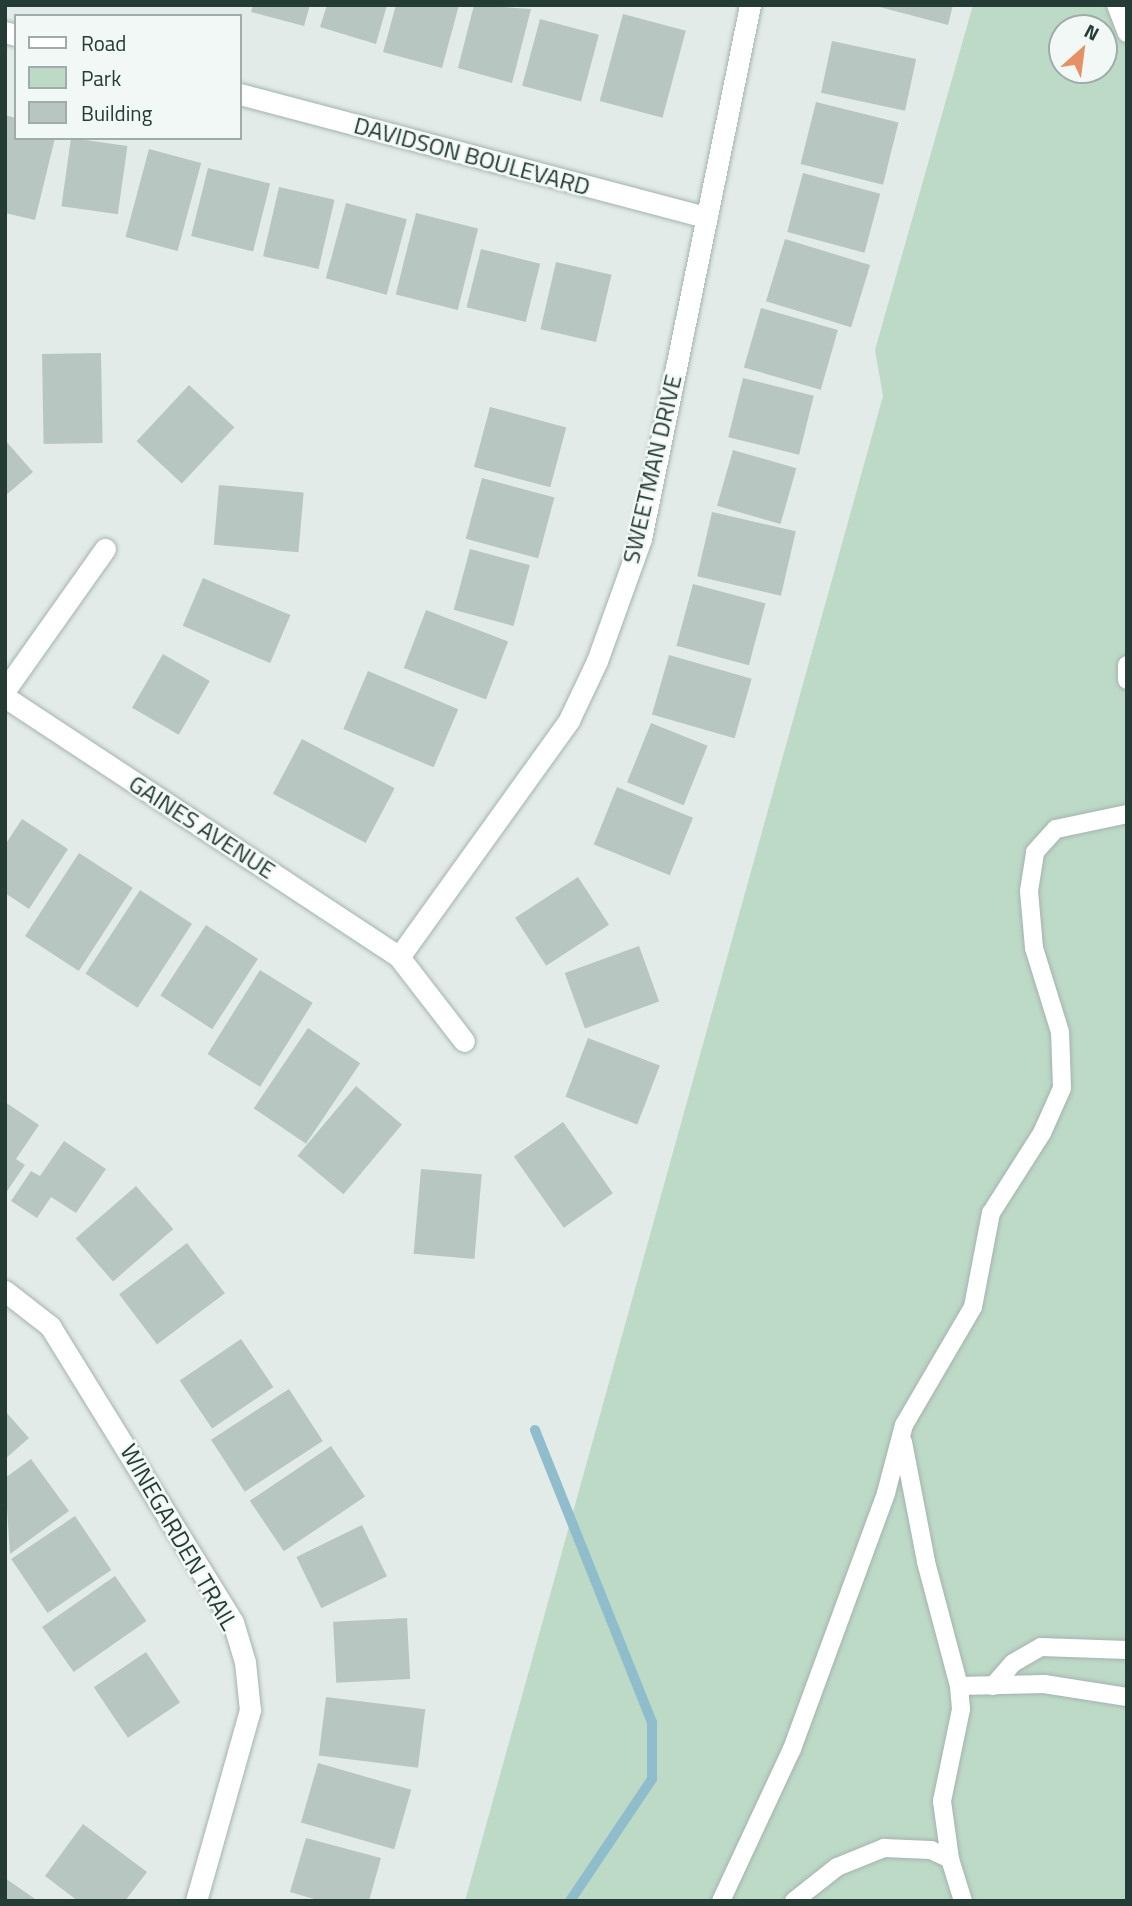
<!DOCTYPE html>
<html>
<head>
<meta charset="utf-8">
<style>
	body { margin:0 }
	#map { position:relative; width:1132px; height:1906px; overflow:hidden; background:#e2ebe8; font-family:"Titillium Web",sans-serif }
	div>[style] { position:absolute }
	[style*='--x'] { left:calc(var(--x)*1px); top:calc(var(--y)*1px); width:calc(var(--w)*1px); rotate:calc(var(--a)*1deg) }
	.green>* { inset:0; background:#bddac7 }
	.stream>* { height:10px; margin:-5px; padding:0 5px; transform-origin:5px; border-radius:5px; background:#8fbdcb }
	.building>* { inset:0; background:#b8c6c1; transform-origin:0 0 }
	.roads { filter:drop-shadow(0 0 2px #a5b3af) drop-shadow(0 0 2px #a5b3af) }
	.service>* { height:18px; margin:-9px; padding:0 9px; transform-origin:9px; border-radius:9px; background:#fff }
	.minor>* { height:21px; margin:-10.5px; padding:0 10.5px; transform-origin:10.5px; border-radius:10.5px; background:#fff }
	span { translate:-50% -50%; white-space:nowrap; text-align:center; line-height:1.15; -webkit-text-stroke:5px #f2f8f6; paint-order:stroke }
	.street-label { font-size:24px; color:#243b36 }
	.frame { position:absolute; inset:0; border:7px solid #243b36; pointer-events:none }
	.legend { position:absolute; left:14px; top:14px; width:228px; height:126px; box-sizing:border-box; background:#f2f8f6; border:2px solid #a0aca9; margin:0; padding:9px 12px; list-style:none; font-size:21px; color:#243b36 }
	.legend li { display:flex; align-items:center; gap:14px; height:35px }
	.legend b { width:35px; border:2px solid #a0aca9 }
	.north { position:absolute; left:1048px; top:14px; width:70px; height:70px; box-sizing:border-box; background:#f2f8f6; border:2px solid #a0aca9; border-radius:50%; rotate:28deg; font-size:19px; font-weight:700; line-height:28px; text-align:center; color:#243b36 }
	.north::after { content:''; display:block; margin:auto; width:24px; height:32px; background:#e69066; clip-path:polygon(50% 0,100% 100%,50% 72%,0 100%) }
</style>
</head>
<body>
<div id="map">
	<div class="green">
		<div style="clip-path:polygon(evenodd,973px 5px,1127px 5px,1127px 1901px,465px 1901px,883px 396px,875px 350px,973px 5px,1062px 28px,1104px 28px,1104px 70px,1062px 70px,1062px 28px)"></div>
	</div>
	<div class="stream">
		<div style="--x:535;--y:1430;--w:315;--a:68.2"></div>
		<div style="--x:652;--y:1723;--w:56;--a:90"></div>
		<div style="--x:652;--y:1779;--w:147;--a:123.9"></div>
	</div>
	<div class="building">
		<div style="clip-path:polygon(253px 5px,310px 5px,304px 26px,251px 12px)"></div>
		<div style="clip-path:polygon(327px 5px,387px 5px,376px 44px,320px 27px)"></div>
		<div style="clip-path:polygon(396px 5px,459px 5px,442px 68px,383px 52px)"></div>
		<div style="clip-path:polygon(474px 5px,531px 9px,512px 83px,458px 68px)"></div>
		<div style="clip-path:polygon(872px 5px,953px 5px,948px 25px)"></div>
		<div style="left:623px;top:14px;width:65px;height:90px;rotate:15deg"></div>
		<div style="left:540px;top:19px;width:61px;height:69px;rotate:15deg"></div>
		<div style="left:832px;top:41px;width:86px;height:53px;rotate:12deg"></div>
		<div style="left:816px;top:102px;width:85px;height:64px;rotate:14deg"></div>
		<div style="clip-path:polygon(5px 115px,16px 118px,16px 138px,55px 138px,35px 220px,5px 213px)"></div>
		<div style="left:71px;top:138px;width:57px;height:69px;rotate:8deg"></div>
		<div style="left:149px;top:149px;width:54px;height:91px;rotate:15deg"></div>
		<div style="left:208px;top:168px;width:64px;height:70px;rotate:14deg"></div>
		<div style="left:803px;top:173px;width:80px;height:61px;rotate:15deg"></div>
		<div style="left:279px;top:187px;width:57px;height:71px;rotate:13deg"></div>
		<div style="left:346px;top:203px;width:63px;height:78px;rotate:15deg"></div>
		<div style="left:416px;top:213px;width:64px;height:84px;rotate:14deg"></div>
		<div style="left:785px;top:239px;width:89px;height:65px;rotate:17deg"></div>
		<div style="left:481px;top:249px;width:61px;height:60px;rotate:14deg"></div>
		<div style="left:556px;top:262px;width:57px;height:69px;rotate:13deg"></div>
		<div style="left:761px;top:308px;width:80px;height:62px;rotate:16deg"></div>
		<div style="left:101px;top:353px;width:90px;height:59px;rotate:89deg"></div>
		<div style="left:743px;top:378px;width:73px;height:61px;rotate:14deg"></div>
		<div style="left:189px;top:385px;width:62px;height:77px;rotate:43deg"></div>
		<div style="left:490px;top:407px;width:79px;height:62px;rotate:15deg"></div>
		<div style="clip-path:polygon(5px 440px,33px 472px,5px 496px)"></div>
		<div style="left:733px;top:450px;width:66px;height:58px;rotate:16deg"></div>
		<div style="left:482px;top:478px;width:75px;height:63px;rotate:15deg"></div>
		<div style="left:219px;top:485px;width:85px;height:60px;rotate:5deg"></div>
		<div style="left:712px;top:512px;width:86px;height:66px;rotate:13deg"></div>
		<div style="left:470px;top:549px;width:62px;height:63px;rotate:15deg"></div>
		<div style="left:203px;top:578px;width:95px;height:52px;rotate:23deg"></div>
		<div style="left:693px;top:584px;width:75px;height:64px;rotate:15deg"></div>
		<div style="left:426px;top:610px;width:88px;height:62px;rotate:21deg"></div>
		<div style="left:163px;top:654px;width:54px;height:62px;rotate:30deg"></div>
		<div style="left:669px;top:655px;width:86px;height:62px;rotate:16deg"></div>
		<div style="left:368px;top:671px;width:98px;height:63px;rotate:23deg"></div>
		<div style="left:651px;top:723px;width:61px;height:64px;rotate:22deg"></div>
		<div style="left:302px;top:739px;width:105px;height:62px;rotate:28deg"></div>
		<div style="left:617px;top:787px;width:82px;height:62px;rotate:22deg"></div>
		<div style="clip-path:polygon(22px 819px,68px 849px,29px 909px,5px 893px,5px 845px)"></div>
		<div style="left:79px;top:853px;width:64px;height:99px;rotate:33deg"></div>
		<div style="left:578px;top:877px;width:57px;height:75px;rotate:57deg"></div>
		<div style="left:140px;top:890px;width:62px;height:100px;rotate:33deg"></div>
		<div style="left:206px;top:925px;width:62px;height:84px;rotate:33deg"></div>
		<div style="left:639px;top:946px;width:59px;height:79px;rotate:70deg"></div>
		<div style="left:260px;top:970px;width:62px;height:99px;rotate:32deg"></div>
		<div style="left:308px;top:1028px;width:63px;height:97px;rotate:34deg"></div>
		<div style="left:588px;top:1038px;width:77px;height:63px;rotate:21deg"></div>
		<div style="left:356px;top:1086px;width:60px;height:91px;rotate:40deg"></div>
		<div style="clip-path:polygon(5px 1102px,39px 1125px,16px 1159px,25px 1165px,5px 1194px)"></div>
		<div style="left:563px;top:1122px;width:87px;height:60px;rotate:55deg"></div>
		<div style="clip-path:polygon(64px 1141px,106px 1169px,76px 1213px,51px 1197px,37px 1218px,11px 1201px,31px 1171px,40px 1176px)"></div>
		<div style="left:421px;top:1169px;width:61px;height:85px;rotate:5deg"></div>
		<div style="left:136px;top:1186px;width:57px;height:80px;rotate:49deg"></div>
		<div style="left:187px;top:1243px;width:63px;height:85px;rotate:53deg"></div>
		<div style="left:241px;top:1339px;width:58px;height:74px;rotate:56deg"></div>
		<div style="left:289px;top:1389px;width:62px;height:93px;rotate:57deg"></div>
		<div style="clip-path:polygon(5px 1411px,29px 1438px,5px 1459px)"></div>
		<div style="left:331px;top:1446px;width:61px;height:98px;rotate:56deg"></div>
		<div style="clip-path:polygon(31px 1459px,69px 1511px,10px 1554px,5px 1478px)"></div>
		<div style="left:75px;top:1516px;width:65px;height:77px;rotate:56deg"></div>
		<div style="left:362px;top:1525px;width:57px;height:73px;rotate:64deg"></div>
		<div style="left:115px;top:1576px;width:55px;height:89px;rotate:55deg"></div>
		<div style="left:407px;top:1618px;width:61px;height:74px;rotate:87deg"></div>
		<div style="left:146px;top:1652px;width:61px;height:63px;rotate:56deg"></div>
		<div style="left:326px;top:1697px;width:100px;height:59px;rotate:7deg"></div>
		<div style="left:318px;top:1763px;width:97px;height:62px;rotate:16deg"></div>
		<div style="clip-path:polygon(83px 1824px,147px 1872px,125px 1901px,78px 1901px,45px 1876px)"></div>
		<div style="clip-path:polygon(306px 1838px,381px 1858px,369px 1901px,321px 1901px,290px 1892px)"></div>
		<div style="clip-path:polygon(5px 1878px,38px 1901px,5px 1901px)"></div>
	</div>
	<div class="roads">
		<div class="service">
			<div style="--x:1116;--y:5;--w:30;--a:69"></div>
			<div style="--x:1127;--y:665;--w:15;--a:90"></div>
			<div style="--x:903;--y:1442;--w:122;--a:79.1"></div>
			<div style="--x:926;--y:1562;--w:128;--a:75.1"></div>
			<div style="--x:959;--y:1686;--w:85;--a:-1.3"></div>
			<div style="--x:1044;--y:1684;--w:84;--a:8.9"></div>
			<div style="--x:993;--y:1686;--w:30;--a:-49"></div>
			<div style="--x:1013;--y:1663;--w:32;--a:-30"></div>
			<div style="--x:1041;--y:1647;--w:86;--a:2"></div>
			<div style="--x:950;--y:1859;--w:44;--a:72.8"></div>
			<div style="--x:721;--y:1901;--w:168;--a:-65"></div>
			<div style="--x:792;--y:1749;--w:273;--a:-69.8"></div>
			<div style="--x:886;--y:1493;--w:70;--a:-75.2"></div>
			<div style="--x:904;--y:1425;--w:137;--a:-59.7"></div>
			<div style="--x:973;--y:1307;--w:96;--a:-79.2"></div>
			<div style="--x:991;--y:1213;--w:95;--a:-57.5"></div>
			<div style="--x:1042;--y:1133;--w:49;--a:-66"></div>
			<div style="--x:1062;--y:1088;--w:56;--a:-92"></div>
			<div style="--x:1060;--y:1032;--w:88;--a:-107.2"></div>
			<div style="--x:1034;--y:948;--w:57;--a:-95"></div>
			<div style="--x:1029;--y:891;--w:39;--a:-81"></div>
			<div style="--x:1035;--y:852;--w:31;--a:-48"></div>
			<div style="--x:1056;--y:829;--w:73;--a:-11.9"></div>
			<div style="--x:794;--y:1901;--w:55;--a:-38.3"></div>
			<div style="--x:837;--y:1867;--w:51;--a:-22"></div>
			<div style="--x:884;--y:1848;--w:47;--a:2.4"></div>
			<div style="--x:931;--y:1850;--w:21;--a:25"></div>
			<div style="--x:950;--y:1859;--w:59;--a:-97.9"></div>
			<div style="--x:942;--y:1801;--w:94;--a:-78.3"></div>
			<div style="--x:961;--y:1709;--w:23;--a:-95"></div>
		</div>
		<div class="minor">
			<div style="--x:5;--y:32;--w:11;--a:15"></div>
			<div style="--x:240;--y:94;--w:481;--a:14.8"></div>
			<div style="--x:5;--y:690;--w:173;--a:-54.7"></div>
			<div style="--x:5;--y:697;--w:472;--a:33.4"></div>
			<div style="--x:399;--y:957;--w:106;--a:52.3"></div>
			<div style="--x:399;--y:957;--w:292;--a:-54.3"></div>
			<div style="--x:569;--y:720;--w:65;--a:-64.6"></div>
			<div style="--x:597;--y:661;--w:130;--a:-70.2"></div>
			<div style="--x:641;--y:539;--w:545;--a:-78.46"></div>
			<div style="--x:5;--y:1291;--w:57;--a:37.9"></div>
			<div style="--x:50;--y:1326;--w:348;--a:58.3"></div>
			<div style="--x:233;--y:1622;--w:42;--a:73.3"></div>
			<div style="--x:245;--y:1662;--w:48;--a:84.1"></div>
			<div style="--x:250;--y:1710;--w:198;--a:105.8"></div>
		</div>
	</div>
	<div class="street-label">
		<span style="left:472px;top:156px;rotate:15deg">DAVIDSON BOULEVARD</span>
		<span style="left:652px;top:469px;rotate:-77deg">SWEETMAN DRIVE</span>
		<span style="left:202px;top:827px;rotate:33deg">GAINES AVENUE</span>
		<span style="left:179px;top:1537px;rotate:60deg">WINEGARDEN TRAIL</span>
	</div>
	<div class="frame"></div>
	<ul class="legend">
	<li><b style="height:9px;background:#fff"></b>Road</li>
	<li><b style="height:19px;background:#bddac7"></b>Park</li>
	<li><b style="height:19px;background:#b8c6c1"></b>Building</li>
	</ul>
	<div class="north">N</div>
</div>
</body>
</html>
